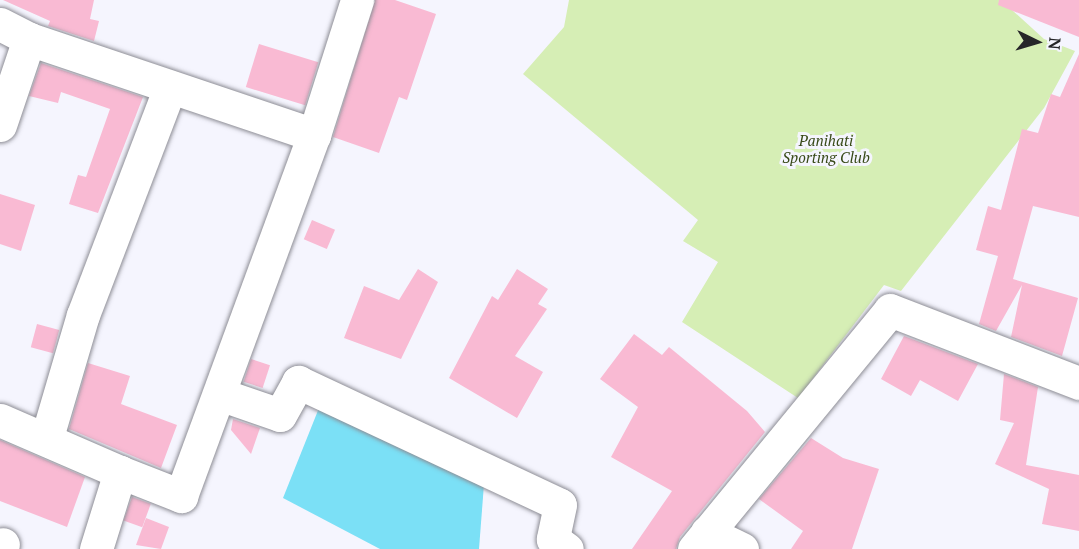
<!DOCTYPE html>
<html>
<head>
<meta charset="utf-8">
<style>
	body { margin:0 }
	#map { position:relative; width:1079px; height:549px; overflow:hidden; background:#f5f5fe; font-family:"PT Serif",serif }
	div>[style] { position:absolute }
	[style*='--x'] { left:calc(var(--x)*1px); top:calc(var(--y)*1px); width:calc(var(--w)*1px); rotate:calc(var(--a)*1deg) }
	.green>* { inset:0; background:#d6eeb5 }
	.water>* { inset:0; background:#7be0f6 }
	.building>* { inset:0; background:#f9bad3; transform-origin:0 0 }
	.roads { filter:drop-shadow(0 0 2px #8d8d95) drop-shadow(0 0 2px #8d8d95) }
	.minor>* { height:33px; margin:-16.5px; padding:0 16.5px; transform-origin:16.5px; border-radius:16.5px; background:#fff }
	span { translate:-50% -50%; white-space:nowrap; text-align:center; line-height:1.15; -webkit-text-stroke:6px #f5f5fe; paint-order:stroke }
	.park-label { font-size:15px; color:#374917; font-style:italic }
	.north { position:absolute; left:1007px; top:12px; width:60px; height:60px; -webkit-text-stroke:4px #f5f5fe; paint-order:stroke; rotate:95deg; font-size:16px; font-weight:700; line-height:24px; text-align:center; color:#262629 }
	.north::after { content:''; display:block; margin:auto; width:21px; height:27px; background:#262629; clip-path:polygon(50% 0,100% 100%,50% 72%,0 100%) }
</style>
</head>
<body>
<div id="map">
	<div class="green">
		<div style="clip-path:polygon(569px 0,1001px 0,1044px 39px,1075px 51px,1044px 108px,901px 291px,884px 285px,798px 398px,682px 322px,718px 262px,683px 241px,698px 220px,523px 74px,564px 27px)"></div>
	</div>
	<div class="water">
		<div style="clip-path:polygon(323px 398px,485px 471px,479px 549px,380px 549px,283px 498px)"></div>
	</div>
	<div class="building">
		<div style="clip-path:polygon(3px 0,94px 0,90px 19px,99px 21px,94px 41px,48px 26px,50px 21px)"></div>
		<div style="clip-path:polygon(375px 0,395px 0,436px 14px,407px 100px,399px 97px,379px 153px,333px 137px)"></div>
		<div style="clip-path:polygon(999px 0,1079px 0,1079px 37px,998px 5px)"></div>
		<div style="left:259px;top:44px;width:62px;height:45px;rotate:17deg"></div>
		<div style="clip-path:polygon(1079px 54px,1079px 217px,1033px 206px,1013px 279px,1078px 298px,1062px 356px,1011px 337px,1022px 285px,996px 331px,979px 324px,998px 256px,976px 250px,988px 206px,1001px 210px,1022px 129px,1038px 133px,1051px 94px,1060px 97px)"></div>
		<div style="clip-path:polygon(41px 63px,143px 97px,98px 213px,69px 204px,78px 175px,86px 177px,110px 109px,61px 92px,58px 103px,29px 96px)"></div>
		<div style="clip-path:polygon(0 194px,35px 205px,21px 251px,0 244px)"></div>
		<div style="left:312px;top:220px;width:25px;height:21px;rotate:23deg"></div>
		<div style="clip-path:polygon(418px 269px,438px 282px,401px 359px,344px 338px,364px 286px,399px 300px)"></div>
		<div style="clip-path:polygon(517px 269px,548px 289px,538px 304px,547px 309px,515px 356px,543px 372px,517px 418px,449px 378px,492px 296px,498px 300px)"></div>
		<div style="left:37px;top:324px;width:23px;height:24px;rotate:15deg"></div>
		<div style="clip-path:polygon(634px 334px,662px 355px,669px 347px,747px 411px,765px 432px,680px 537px,676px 549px,632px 549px,672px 491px,611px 457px,638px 407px,600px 379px)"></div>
		<div style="clip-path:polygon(904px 336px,978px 364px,958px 401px,920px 380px,911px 396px,881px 379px)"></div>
		<div style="left:251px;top:359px;width:20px;height:24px;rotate:18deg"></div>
		<div style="clip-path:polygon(88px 363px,130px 376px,121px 404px,177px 425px,161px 468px,69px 429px)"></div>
		<div style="clip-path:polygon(1004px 374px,1038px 387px,1026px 465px,1079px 475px,1079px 531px,1042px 524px,1049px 489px,995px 464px,1014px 423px,1000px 420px)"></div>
		<div style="clip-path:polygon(233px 419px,260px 428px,251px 454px,231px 430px)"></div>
		<div style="clip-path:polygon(811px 438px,843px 458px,879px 469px,852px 549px,791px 549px,803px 531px,759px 499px)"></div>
		<div style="clip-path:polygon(0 440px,85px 477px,67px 527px,0 501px)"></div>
		<div style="left:132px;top:497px;width:20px;height:25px;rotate:20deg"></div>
		<div style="clip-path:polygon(146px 518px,169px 527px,161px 549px,136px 545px)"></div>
	</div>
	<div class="roads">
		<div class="minor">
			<div style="--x:0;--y:24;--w:33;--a:27"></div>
			<div style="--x:29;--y:39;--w:301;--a:18.6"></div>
			<div style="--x:0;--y:125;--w:91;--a:-71.4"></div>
			<div style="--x:222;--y:395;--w:61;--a:19"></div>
			<div style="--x:280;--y:415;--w:38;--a:-61"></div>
			<div style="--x:298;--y:382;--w:289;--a:25.1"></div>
			<div style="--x:560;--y:505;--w:35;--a:102"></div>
			<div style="--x:553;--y:539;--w:17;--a:36"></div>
			<div style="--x:0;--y:420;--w:131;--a:23.4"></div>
			<div style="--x:47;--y:437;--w:127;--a:-73.6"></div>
			<div style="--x:83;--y:315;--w:244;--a:-69.1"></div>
			<div style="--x:707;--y:532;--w:39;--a:26"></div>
			<div style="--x:1;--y:549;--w:5;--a:-68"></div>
			<div style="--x:96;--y:549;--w:81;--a:-72.7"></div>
			<div style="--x:120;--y:472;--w:66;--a:21.5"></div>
			<div style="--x:181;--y:496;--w:385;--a:-69.8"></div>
			<div style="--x:314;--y:135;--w:142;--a:-72.3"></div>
			<div style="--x:694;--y:549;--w:309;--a:-50.6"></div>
			<div style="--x:890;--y:310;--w:203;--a:21.1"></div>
		</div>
	</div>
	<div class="park-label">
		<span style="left:826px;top:149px">Panihati<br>Sporting Club</span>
	</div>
	<div class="north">N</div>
</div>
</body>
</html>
